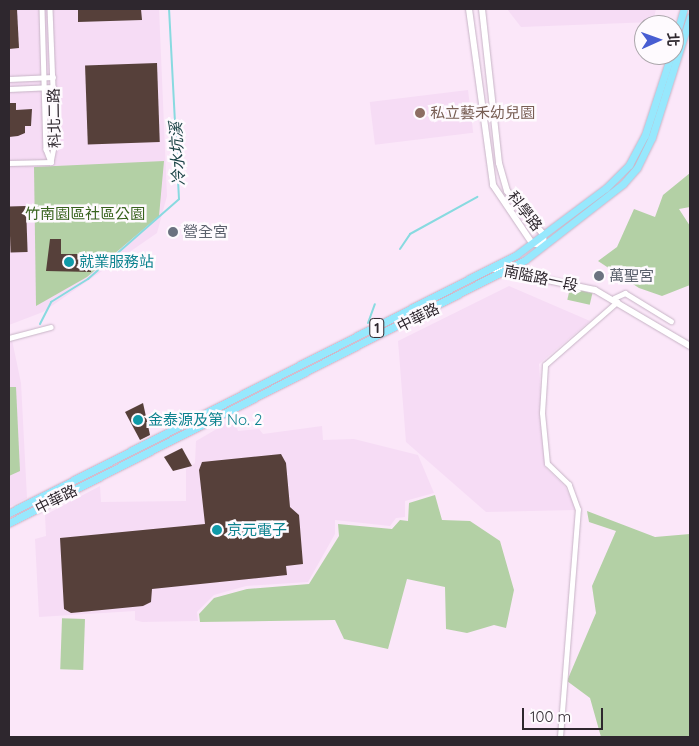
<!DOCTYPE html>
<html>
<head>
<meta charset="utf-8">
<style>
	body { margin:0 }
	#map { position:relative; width:699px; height:746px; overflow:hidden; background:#fbe7f9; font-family:Quicksand,"Noto Sans TC",sans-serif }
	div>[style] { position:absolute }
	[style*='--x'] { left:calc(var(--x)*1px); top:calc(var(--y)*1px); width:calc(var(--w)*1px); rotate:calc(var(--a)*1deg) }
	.built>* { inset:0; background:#f6dcf5; transform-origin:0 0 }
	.green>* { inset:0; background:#b3d0a5; transform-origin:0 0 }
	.stream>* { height:2px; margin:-1px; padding:0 1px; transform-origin:1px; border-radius:1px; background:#88dae0 }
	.building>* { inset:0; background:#56403a; transform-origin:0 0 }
	.roads { filter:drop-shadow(0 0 1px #c7b4c6) drop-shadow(0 0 1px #c7b4c6) }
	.street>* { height:4.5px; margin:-2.25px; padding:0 2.25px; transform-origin:2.25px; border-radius:2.25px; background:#fff }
	.secondary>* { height:6px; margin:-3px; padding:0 3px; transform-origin:3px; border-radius:3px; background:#fff }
	.primary>* { height:7px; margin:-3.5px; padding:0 3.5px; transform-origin:3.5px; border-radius:3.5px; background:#97e8fd }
	.dots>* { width:14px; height:14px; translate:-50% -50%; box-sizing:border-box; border:2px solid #fefafe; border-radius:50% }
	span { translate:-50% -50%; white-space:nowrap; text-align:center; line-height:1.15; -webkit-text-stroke:5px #fefafe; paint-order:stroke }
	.shield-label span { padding:1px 4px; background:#fefafe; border:1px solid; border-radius:4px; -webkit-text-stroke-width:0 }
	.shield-label { font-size:14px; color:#2e272e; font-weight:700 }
	.education-label { font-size:15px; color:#785e54 }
	.left { translate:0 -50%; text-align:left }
	.street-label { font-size:15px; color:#2e272e }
	.park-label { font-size:15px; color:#38631e }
	.worship-label { font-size:15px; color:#5b616d }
	.culture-label { font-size:15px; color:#0d838f }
	.water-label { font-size:16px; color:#1d4447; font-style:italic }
	.frame { position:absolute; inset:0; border:10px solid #2e272e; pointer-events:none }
	.north { position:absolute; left:634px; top:15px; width:50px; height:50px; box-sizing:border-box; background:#fefafe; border:1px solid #aba6ab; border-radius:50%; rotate:88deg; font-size:14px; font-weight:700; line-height:20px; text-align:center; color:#2e272e }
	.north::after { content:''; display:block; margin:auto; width:18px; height:22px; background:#485dd2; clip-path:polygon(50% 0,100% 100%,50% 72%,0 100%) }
	.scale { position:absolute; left:522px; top:708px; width:81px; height:22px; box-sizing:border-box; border:2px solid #2e272e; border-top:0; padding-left:6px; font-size:15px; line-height:18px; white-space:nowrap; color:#2e272e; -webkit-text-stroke:4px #fefafe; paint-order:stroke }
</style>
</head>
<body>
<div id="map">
	<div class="built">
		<div style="clip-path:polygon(9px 9px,159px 9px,167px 196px,157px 233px,43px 312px,9px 325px)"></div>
		<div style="clip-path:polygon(507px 9px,656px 9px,653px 22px,521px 27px)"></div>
		<div style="left:468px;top:90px;width:43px;height:99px;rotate:83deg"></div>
		<div style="clip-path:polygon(509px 286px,590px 321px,539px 364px,545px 467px,565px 486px,576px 510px,486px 512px,406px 442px,398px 341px)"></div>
		<div style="clip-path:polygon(12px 340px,21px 383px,27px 498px,9px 507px,9px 341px)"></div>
		<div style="clip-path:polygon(234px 419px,238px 431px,259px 429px,263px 434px,322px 426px,323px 440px,354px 439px,418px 455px,434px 493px,405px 501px,405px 517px,396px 518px,390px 526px,335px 520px,335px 534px,308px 582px,246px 586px,214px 595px,197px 612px,198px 621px,142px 622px,135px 620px,135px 611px,39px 617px,35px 539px,46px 536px,45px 515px,100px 486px,101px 502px,186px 501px,186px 469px,195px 463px,196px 441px)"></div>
	</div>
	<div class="green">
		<div style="clip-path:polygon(164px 161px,159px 216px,87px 277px,36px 306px,34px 167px)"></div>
		<div style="clip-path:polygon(690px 173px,690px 207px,679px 209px,690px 226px,690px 285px,662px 296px,639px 288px,598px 261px,617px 247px,634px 209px,655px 217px,663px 195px)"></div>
		<div style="left:570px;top:288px;width:23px;height:12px;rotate:13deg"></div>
		<div style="clip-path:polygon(10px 387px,16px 387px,20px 471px,9px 476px)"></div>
		<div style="clip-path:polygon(435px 495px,442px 520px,470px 521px,500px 541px,514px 590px,506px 628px,494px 625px,467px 633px,446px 629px,445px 587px,407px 579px,388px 649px,344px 639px,335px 620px,200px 622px,199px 614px,214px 598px,247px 589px,309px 584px,339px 536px,338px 524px,392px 529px,400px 520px,408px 521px,409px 503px)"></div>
		<div style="clip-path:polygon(587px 511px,655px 537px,690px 534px,690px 737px,601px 737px,590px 698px,567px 681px,596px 613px,592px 586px,616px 531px,589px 522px)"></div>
		<div style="left:85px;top:619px;width:51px;height:23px;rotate:92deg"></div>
	</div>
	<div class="stream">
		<div style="--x:400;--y:249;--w:18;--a:-56"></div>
		<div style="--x:410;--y:234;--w:77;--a:-28.9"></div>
		<div style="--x:368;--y:323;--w:20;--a:-70"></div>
		<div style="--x:40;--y:324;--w:25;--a:-63"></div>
		<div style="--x:51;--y:302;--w:44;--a:-31.9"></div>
		<div style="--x:88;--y:279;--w:121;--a:-41.3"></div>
		<div style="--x:179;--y:199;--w:190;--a:-93"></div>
	</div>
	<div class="building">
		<div style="clip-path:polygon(9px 9px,17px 9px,19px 48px,9px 49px)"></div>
		<div style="clip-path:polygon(78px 9px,141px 9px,142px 20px,78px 22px)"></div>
		<div style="left:157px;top:63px;width:79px;height:72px;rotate:88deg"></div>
		<div style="clip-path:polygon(9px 103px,16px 103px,16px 110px,32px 109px,31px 126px,25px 126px,25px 133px,18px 136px,9px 137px)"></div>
		<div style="left:26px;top:206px;width:46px;height:17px;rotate:88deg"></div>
		<div style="clip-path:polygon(50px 239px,61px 239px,61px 254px,91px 254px,91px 272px,46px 271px)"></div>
		<div style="clip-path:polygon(143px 403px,150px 435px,140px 440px,125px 412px)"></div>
		<div style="clip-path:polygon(182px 448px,192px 466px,173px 471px,164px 457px)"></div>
		<div style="clip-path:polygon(281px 454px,286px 463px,290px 507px,299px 515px,303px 564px,286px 566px,287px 575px,152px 589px,151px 602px,143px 606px,71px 613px,64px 609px,60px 538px,205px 524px,199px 470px,202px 462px)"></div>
	</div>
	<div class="roads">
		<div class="street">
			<div style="--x:42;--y:9;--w:140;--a:88.4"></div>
			<div style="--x:46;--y:149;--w:14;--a:69"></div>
			<div style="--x:50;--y:9;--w:133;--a:87.8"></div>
			<div style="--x:55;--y:142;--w:20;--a:101"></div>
			<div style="--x:9;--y:79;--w:44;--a:-2.6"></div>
			<div style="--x:9;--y:89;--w:44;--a:-2.6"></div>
			<div style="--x:9;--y:163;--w:42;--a:-1.4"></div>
			<div style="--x:614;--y:298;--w:12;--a:-24"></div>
			<div style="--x:625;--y:293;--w:54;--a:31.3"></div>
			<div style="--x:9;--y:338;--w:43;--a:-14.7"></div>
			<div style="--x:560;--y:737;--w:228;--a:-85.5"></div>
			<div style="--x:578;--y:510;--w:27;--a:-110"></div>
			<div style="--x:569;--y:485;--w:30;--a:-136"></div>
			<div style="--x:547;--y:464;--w:51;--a:-95.6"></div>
			<div style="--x:542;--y:413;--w:48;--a:-86.4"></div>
			<div style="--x:545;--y:365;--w:96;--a:-41.2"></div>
		</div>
		<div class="secondary">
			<div style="--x:469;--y:9;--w:178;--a:82.2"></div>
			<div style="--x:493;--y:185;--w:70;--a:56.1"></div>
			<div style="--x:532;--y:243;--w:12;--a:14"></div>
			<div style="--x:544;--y:246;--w:12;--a:-95"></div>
			<div style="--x:543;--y:234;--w:56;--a:-129.9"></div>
			<div style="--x:507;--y:191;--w:29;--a:-106"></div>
			<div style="--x:499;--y:163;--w:155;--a:-96.3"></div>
			<div style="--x:495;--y:269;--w:102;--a:11.9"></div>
			<div style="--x:595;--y:290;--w:110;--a:30.5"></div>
		</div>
		<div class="primary">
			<div style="--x:674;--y:43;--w:35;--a:-74"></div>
			<div style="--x:9;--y:513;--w:569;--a:-26.97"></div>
			<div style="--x:516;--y:255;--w:112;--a:-36.7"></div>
			<div style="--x:606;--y:188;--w:33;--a:-45"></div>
			<div style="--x:629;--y:165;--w:34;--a:-62"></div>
			<div style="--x:645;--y:135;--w:84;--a:-72"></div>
			<div style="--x:9;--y:523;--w:579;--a:-27.01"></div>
			<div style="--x:525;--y:260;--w:124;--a:-37.8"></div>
			<div style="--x:623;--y:184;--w:21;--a:-49"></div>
			<div style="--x:637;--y:168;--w:34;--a:-64"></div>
			<div style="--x:652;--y:137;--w:126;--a:-72.4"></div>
		</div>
	</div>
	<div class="dots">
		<div style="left:420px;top:113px;background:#8d6e63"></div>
		<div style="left:173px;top:232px;background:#6b7280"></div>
		<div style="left:69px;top:262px;background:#0f9aa8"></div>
		<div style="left:599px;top:276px;background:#6b7280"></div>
		<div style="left:138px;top:420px;background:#0f9aa8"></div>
		<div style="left:217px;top:530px;background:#0f9aa8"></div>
	</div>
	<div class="shield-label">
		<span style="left:377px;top:328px">1</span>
	</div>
	<div class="education-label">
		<span class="left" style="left:430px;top:113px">私立藝禾幼兒園</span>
	</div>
	<div class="street-label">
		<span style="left:54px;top:118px;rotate:-91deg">科北二路</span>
		<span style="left:525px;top:211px;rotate:52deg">科學路</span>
		<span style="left:541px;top:278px;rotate:12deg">南隘路一段</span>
		<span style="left:418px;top:317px;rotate:-27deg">中華路</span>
		<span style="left:56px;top:499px;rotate:-27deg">中華路</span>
	</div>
	<div class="park-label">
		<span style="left:85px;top:214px">竹南園區社區公園</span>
	</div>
	<div class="worship-label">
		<span class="left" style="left:183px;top:232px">營全宮</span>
		<span class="left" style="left:609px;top:276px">萬聖宮</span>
	</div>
	<div class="culture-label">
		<span class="left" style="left:79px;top:262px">就業服務站</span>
		<span class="left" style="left:148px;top:420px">金泰源及第 No. 2</span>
		<span class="left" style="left:227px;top:530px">京元電子</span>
	</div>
	<div class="water-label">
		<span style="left:177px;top:154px;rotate:-93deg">冷水坑溪</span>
	</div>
	<div class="frame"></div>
	<div class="north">北</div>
	<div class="scale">100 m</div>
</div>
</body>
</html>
